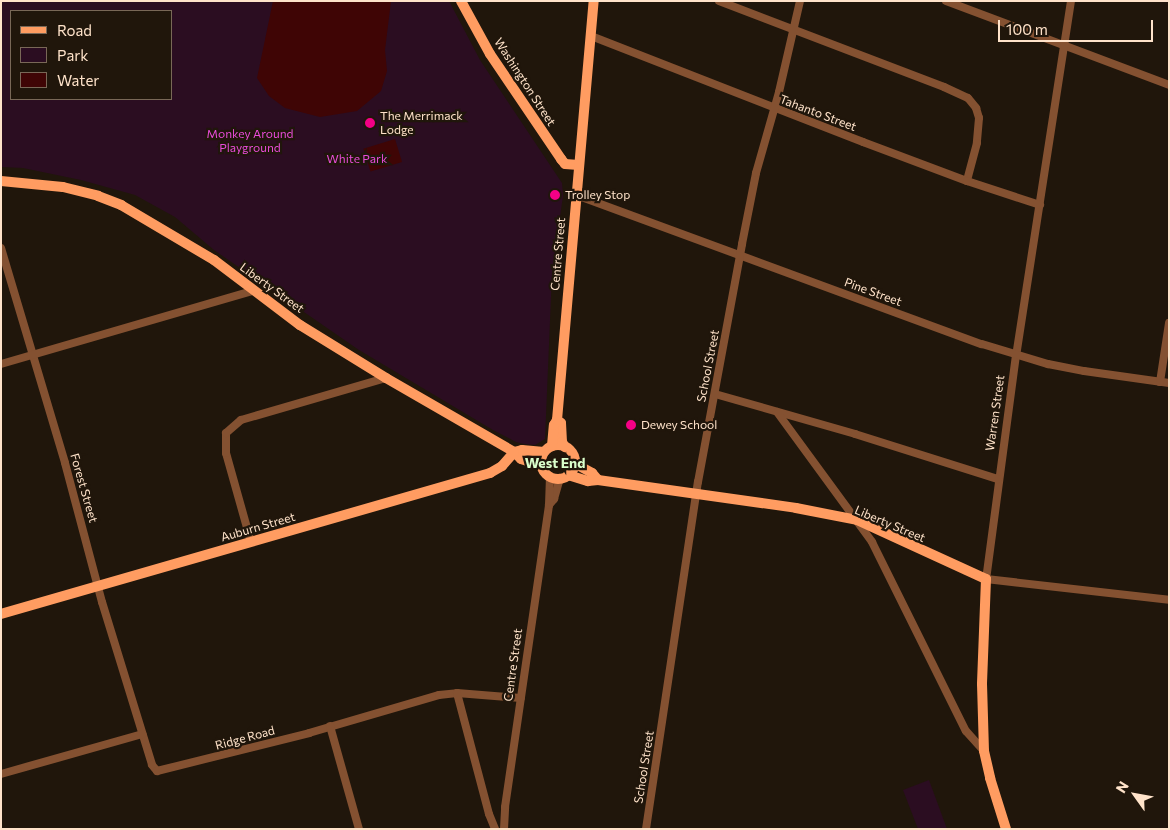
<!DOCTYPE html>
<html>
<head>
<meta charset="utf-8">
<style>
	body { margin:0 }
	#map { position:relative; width:1170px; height:830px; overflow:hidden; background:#20160b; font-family:Commissioner,sans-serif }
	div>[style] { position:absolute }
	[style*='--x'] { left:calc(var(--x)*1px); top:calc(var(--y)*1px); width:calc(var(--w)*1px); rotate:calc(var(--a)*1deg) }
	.green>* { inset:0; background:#2b0d21 }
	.water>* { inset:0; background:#3f0505; transform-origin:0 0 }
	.street>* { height:8px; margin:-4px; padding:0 4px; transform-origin:4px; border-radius:4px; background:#845131 }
	.secondary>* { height:10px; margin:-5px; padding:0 5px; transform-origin:5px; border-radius:5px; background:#ff9c61 }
	.secondary>.ring { margin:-5px; padding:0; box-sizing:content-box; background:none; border:10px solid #ff9c61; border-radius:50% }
	.dots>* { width:14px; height:14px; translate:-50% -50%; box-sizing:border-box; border:2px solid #20160b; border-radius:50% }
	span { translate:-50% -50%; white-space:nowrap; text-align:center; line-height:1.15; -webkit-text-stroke:4.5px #20160b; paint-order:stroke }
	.street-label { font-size:12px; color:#ffe3ca }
	.poi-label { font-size:12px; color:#ffe3ca }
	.left { translate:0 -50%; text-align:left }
	.park-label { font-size:12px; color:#e94cd9 }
	.neighbourhood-label { font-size:14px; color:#daffcc; font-weight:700 }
	.frame { position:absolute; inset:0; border:2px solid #ffe3ca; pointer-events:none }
	.legend { position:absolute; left:10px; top:10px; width:162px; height:90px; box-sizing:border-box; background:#20160b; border:1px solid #796857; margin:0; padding:6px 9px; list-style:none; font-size:15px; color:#ffe3ca }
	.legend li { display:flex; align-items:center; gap:10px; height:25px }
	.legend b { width:25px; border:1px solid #796857 }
	.north { position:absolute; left:1110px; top:770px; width:50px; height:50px; -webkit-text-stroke:4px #20160b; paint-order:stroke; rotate:302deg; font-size:14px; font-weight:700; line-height:20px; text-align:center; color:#ffe3ca }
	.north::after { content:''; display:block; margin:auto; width:18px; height:22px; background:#ffe3ca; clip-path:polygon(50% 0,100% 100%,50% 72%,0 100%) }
	.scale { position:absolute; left:998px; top:20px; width:155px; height:22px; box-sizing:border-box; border:2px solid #ffe3ca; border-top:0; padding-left:6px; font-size:15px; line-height:18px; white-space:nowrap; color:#ffe3ca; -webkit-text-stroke:4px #20160b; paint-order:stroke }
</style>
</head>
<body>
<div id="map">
	<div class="green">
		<div style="clip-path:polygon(evenodd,1px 1px,449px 1px,480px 60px,562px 183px,563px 196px,552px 273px,545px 439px,535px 445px,524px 444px,516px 442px,493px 430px,359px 350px,214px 250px,175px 217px,135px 195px,81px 180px,23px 168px,1px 167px,1px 1px,11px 11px,171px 11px,171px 99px,11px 99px,11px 11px)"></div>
		<div style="clip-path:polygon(929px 780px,947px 829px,918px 829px,903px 790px)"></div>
	</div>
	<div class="water">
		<div style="clip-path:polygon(273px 1px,391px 1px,385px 50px,387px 71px,381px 91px,357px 111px,320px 117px,285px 108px,269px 96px,257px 78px)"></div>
		<div style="left:395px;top:139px;width:24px;height:33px;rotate:73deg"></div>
	</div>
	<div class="street">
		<div style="--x:719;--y:1;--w:241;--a:20.9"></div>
		<div style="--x:944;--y:87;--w:26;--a:25"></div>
		<div style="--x:968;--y:98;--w:13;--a:51"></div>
		<div style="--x:976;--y:108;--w:10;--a:73"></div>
		<div style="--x:979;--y:118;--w:25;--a:95"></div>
		<div style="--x:977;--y:143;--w:39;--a:105"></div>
		<div style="--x:946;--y:1;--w:238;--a:20.6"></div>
		<div style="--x:1071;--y:1;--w:358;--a:98.8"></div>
		<div style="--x:1016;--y:355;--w:226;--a:97.6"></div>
		<div style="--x:986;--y:579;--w:184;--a:6.5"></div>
		<div style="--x:591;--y:36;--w:292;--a:21.3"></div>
		<div style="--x:863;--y:142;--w:111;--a:20.6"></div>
		<div style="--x:967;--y:181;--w:77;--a:18.2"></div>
		<div style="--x:576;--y:195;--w:432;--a:20.2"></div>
		<div style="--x:982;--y:344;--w:69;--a:16.9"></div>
		<div style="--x:1048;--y:364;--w:37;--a:11"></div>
		<div style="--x:1084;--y:371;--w:86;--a:8"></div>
		<div style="--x:1;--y:248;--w:224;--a:73.4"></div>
		<div style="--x:65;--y:463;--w:144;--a:75.1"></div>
		<div style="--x:102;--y:602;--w:170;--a:72.9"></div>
		<div style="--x:152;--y:765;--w:8;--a:50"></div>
		<div style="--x:157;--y:771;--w:157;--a:-14"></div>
		<div style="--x:309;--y:733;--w:135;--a:-16.3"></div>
		<div style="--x:439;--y:695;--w:18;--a:-6"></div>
		<div style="--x:457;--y:693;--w:64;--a:4.5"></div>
		<div style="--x:1;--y:364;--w:262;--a:-16.2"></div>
		<div style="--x:1160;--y:382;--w:60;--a:-81.3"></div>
		<div style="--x:715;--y:394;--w:146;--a:15.9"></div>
		<div style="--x:855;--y:434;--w:150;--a:17.5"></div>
		<div style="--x:777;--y:412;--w:161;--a:53.8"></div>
		<div style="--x:872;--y:542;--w:211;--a:63.6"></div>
		<div style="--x:966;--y:731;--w:27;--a:48"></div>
		<div style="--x:549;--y:505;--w:8;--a:-50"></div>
		<div style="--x:554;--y:499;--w:22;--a:-74"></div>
		<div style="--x:251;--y:542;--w:92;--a:-105.7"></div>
		<div style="--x:226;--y:453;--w:20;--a:-90"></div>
		<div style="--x:226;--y:433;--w:20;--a:-41"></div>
		<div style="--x:241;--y:420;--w:151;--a:-16.2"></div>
		<div style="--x:457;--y:693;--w:125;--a:75.2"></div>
		<div style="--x:489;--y:814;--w:16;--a:68"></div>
		<div style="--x:330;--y:726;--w:107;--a:74.3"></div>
		<div style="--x:1;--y:774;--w:147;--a:-15.8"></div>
		<div style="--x:504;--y:829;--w:22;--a:-87"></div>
		<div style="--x:505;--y:807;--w:305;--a:-81.7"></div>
		<div style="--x:549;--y:505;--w:29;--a:-88"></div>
		<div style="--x:646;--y:829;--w:351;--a:-81.5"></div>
		<div style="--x:698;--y:482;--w:242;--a:-79.5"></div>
		<div style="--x:742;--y:244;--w:72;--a:-78.8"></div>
		<div style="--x:756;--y:173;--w:84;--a:-74.1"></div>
		<div style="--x:779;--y:92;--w:93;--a:-77"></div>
	</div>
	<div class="secondary">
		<div style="--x:461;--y:1;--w:60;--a:61.3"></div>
		<div style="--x:490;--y:54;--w:127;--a:55.9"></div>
		<div style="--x:561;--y:159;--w:6;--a:51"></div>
		<div style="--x:565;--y:164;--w:14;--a:4"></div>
		<div style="--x:1;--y:181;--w:62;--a:5.5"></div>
		<div style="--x:63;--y:187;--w:36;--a:14"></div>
		<div style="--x:98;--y:196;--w:25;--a:21"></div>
		<div style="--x:121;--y:205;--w:108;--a:30.6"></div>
		<div style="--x:214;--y:260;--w:108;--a:37.1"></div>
		<div style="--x:300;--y:325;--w:101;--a:31.6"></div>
		<div style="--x:386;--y:378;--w:148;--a:30"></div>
		<div style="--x:514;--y:452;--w:10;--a:45"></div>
		<div style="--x:521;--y:459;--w:22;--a:18"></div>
		<div style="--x:557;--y:420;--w:5;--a:37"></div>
		<div style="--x:561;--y:423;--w:19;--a:87"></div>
		<div style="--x:562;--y:442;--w:6;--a:59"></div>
		<div class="ring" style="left:541px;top:445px;width:24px;height:24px"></div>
		<div style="--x:552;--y:446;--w:21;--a:-85"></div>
		<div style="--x:554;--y:425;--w:6;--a:-59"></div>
		<div style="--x:557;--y:420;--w:421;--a:-85"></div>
		<div style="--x:514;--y:452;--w:8;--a:-14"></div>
		<div style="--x:522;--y:450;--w:22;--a:5"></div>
		<div style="--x:574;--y:463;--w:21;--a:29"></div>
		<div style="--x:592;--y:473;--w:9;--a:49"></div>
		<div style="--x:568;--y:475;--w:21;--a:17"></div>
		<div style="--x:588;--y:481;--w:10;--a:-6"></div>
		<div style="--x:598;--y:480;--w:200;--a:8"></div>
		<div style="--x:796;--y:508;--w:62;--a:11.1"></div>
		<div style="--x:857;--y:520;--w:142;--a:24.6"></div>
		<div style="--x:986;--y:579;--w:105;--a:92.2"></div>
		<div style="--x:982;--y:684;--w:67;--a:88.3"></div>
		<div style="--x:984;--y:751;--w:28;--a:77"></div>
		<div style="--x:990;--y:778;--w:53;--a:72.6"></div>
		<div style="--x:1;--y:614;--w:509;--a:-16.08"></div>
		<div style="--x:490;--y:473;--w:14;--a:-30"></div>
		<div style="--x:502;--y:466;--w:18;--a:-49"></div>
	</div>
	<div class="dots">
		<div style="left:370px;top:123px;background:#f50086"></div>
		<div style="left:555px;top:195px;background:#f50086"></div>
		<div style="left:631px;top:425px;background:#f50086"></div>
	</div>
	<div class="street-label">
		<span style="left:525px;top:82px;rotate:57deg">Washington Street</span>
		<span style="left:818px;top:113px;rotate:21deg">Tahanto Street</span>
		<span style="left:558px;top:254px;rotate:-85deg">Centre Street</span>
		<span style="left:272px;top:288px;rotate:36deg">Liberty Street</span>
		<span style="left:873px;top:292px;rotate:20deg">Pine Street</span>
		<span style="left:708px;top:366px;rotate:-79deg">School Street</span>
		<span style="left:995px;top:413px;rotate:-82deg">Warren Street</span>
		<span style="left:84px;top:488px;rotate:74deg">Forest Street</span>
		<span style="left:890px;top:524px;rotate:23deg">Liberty Street</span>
		<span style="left:258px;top:527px;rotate:-16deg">Auburn Street</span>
		<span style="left:513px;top:665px;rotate:-82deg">Centre Street</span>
		<span style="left:245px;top:738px;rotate:-15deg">Ridge Road</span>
		<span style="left:644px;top:767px;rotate:-81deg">School Street</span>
	</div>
	<div class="poi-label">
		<span class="left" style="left:380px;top:123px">The Merrimack<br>Lodge</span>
		<span class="left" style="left:565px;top:195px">Trolley Stop</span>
		<span class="left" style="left:641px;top:425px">Dewey School</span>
	</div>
	<div class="park-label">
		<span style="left:250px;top:141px">Monkey Around<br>Playground</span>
		<span style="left:357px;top:159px">White Park</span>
	</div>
	<div class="neighbourhood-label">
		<span style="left:555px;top:463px">West End</span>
	</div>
	<div class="frame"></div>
	<ul class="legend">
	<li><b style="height:6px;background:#ff9c61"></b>Road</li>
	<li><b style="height:14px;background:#2b0d21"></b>Park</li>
	<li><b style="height:14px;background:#3f0505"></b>Water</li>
	</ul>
	<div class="north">N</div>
	<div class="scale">100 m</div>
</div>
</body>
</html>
